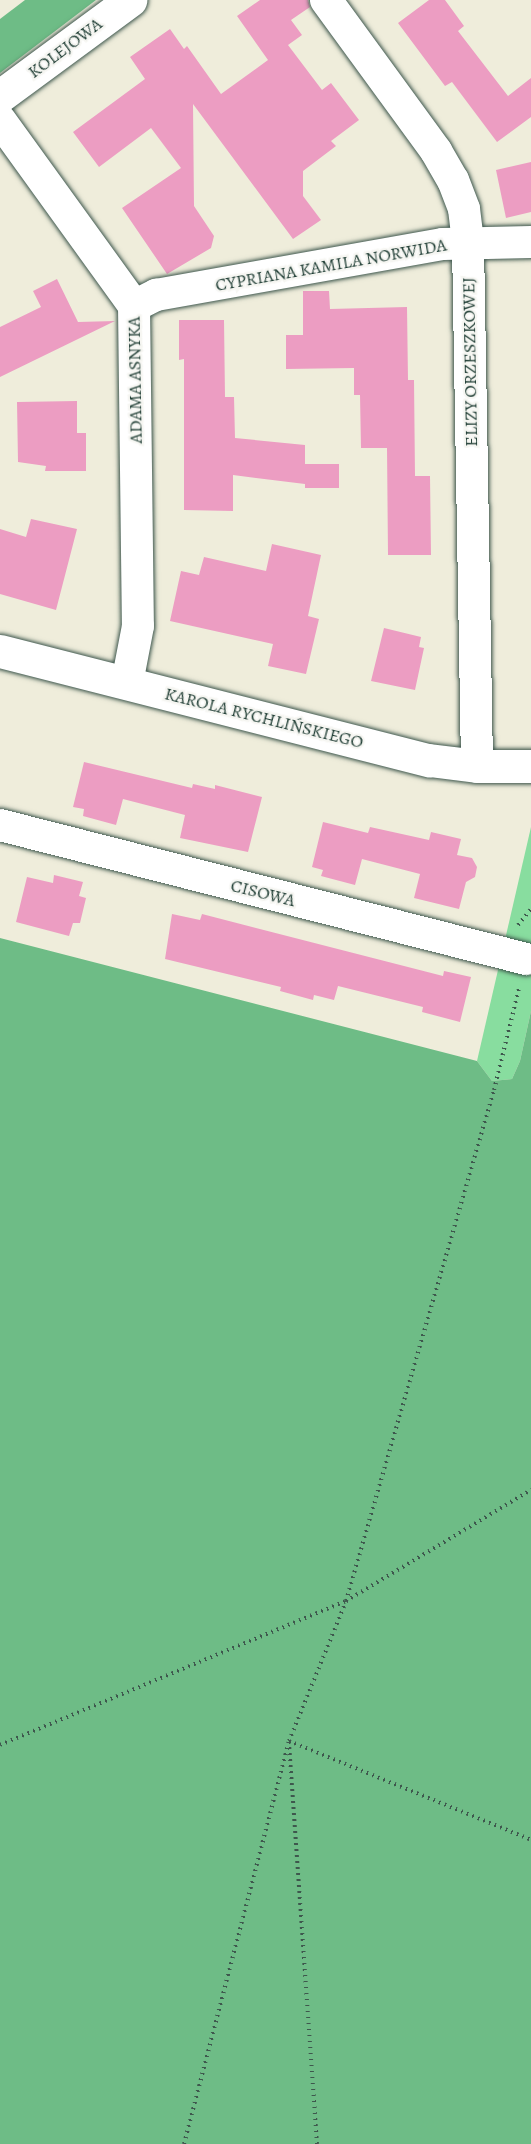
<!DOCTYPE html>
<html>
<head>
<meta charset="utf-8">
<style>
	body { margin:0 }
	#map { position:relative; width:531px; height:2144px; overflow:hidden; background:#efeddb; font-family:Alegreya,serif }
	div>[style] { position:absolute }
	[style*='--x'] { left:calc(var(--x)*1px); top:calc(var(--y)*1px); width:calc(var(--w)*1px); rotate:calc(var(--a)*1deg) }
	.green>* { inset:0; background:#88dd9f }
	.forest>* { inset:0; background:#6ebc86 }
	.building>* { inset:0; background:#ec9dc2; transform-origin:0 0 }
	.path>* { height:4px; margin-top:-2px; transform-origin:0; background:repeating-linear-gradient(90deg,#3e574d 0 1.5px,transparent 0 6px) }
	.roads { filter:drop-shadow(0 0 2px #3e574d) drop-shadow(0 0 2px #3e574d) }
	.street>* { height:32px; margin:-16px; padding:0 16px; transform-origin:16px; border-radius:16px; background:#fff }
	.secondary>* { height:33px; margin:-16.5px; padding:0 16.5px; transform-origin:16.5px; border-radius:16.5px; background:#fff }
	span { translate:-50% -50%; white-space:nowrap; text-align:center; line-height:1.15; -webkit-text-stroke:4.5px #f6f6f2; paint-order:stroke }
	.street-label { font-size:18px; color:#1f3d34 }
</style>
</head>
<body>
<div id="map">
	<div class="green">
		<div style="clip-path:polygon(531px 827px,531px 1011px,520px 1061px,512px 1079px,492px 1081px,477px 1061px)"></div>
	</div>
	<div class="forest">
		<div style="clip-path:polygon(25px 0,96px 0,0 73px,0 19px)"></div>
		<div style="clip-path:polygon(0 938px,477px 1061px,492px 1081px,512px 1079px,520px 1061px,531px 1011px,531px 2144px,0 2144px)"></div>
	</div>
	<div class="building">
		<div style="clip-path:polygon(260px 0,308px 0,310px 7px,291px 20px,302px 35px,288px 45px,322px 90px,331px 83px,359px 120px,331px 141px,336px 146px,303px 171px,303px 196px,321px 220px,293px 239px,193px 104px,194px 206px,214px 236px,211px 248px,167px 274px,122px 208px,181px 168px,151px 128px,99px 167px,73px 132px,145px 79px,130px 57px,170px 29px,184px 49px,187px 46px,221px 94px,268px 60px,237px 16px)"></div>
		<div style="clip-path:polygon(429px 0,445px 0,464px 26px,458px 31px,508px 96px,531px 78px,531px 117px,497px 142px,452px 82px,445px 86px,398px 23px)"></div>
		<div style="clip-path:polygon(531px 162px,531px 212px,506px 218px,496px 170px)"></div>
		<div style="clip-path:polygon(57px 279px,78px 322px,115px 321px,0 377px,0 327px,41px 307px,33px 291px)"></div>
		<div style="clip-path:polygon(303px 291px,329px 291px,330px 309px,407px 307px,408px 380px,414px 380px,415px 476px,430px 476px,431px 555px,388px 555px,387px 448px,361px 448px,360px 395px,354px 395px,354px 368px,286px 369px,286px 335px,303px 335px)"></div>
		<div style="clip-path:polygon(179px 320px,224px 320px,225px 397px,234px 397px,235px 438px,305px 445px,305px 484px,233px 475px,233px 511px,184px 510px,184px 359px,179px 360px)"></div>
		<div style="clip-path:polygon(77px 401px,77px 433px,86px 433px,86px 471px,45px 471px,46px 466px,18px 462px,17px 402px)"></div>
		<div style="left:305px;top:464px;width:34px;height:24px"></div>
		<div style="clip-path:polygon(31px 519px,77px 529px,56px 610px,0 594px,0 529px,26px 537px)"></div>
		<div style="clip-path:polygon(272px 544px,321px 555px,308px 616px,319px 619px,306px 674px,268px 666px,273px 644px,170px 621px,181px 571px,199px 575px,204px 557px,266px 571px)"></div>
		<div style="clip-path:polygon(384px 628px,421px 637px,419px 647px,424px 648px,415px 690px,371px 681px)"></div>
		<div style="clip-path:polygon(84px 762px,192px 788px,193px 784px,215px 789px,215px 785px,262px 797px,248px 852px,180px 838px,185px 815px,123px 799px,116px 825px,83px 816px,84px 809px,73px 807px)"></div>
		<div style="clip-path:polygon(323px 822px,368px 833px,370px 827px,429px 840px,431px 832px,461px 839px,457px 855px,472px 858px,477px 867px,475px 877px,466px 882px,459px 909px,414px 898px,420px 874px,362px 859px,355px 885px,321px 876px,323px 870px,312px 867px)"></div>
		<div style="clip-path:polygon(54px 875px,83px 882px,79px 896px,86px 898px,80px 923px,73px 923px,69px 936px,16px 922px,27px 877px,53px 883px)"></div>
		<div style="clip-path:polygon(172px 914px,200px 920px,202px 914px,443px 976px,444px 971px,471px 977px,460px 1022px,422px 1012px,423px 1007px,338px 986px,334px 1000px,314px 995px,313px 1000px,280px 991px,281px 987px,165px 959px)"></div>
	</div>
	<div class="path">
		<div style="--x:518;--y:925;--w:21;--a:-51"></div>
		<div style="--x:0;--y:1745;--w:375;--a:-22.6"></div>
		<div style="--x:346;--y:1601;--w:216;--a:-31"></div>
		<div style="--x:184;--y:2144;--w:416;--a:-75.4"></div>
		<div style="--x:289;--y:1741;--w:261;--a:22.2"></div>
		<div style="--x:317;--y:2144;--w:404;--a:-94"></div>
		<div style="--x:289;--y:1741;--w:151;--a:-67.8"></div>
		<div style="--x:346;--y:1601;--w:532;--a:-73.85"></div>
		<div style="--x:494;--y:1090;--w:105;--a:-76.2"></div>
	</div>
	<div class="roads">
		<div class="street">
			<div style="--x:326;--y:0;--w:187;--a:53.9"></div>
			<div style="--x:436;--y:151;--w:34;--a:60"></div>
			<div style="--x:453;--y:180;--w:31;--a:69"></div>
			<div style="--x:464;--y:209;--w:34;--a:83"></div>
			<div style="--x:468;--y:243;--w:523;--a:89.01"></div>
			<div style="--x:0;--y:120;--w:229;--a:54.2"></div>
			<div style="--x:134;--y:306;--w:320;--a:89.3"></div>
			<div style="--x:138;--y:626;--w:58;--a:100.9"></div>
			<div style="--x:134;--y:306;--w:25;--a:-27"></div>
			<div style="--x:156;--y:295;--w:291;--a:-10.1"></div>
			<div style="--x:443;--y:244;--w:88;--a:-1.3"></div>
			<div style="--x:0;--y:825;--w:543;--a:14.29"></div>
		</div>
		<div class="secondary">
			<div style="--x:0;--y:96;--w:162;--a:-36.4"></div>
			<div style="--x:0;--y:651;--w:443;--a:14.3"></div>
			<div style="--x:429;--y:760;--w:48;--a:7.1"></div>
			<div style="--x:477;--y:766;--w:54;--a:0"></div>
		</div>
	</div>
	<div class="street-label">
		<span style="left:65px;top:48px;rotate:-37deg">KOLEJOWA</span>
		<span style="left:331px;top:265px;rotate:-10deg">CYPRIANA KAMILA NORWIDA</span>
		<span style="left:470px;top:362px;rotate:-91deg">ELIZY ORZESZKOWEJ</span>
		<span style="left:135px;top:380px;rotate:-91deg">ADAMA ASNYKA</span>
		<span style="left:264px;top:718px;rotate:14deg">KAROLA RYCHLIŃSKIEGO</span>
		<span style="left:263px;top:893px;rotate:14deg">CISOWA</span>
	</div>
</div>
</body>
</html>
